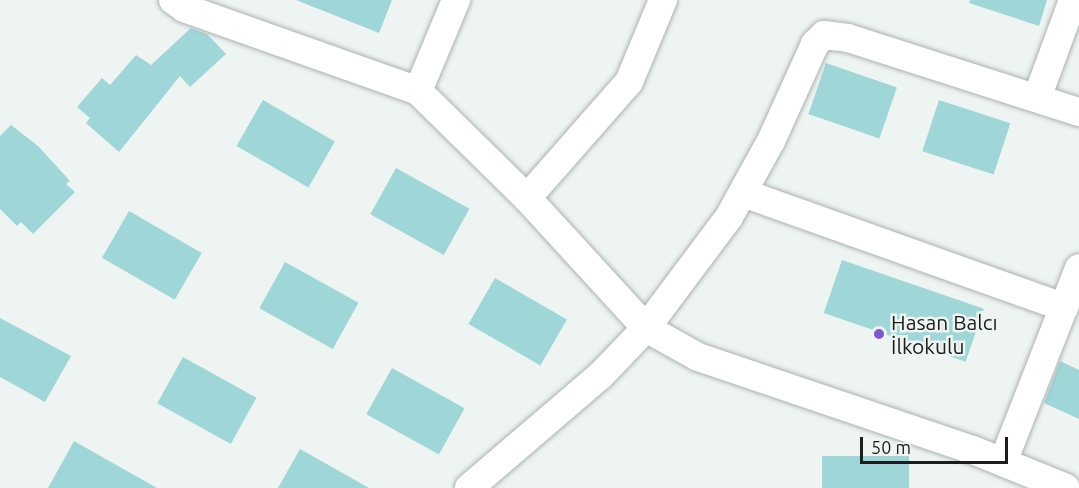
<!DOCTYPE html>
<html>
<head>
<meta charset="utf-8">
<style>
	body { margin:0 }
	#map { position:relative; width:1079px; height:488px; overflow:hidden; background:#eef4f1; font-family:Ubuntu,sans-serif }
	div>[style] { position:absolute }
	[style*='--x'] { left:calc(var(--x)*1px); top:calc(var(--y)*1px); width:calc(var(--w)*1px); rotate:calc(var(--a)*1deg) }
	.building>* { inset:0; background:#9fd6d7; transform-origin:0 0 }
	.roads { filter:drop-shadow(0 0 2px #adb2b0) drop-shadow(0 0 2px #adb2b0) }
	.minor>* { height:28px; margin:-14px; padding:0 14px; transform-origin:14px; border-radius:14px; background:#fff }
	.dots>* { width:16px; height:16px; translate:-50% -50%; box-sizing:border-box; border:3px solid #eef4f1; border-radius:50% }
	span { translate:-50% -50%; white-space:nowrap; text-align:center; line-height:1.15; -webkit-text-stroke:5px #eef4f1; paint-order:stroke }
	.poi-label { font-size:21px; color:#1c1e1e }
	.left { translate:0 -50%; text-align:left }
	.scale { position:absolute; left:860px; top:437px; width:148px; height:27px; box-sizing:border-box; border:3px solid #1c1e1e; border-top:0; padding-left:8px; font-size:18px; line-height:21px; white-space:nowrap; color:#1c1e1e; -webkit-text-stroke:4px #eef4f1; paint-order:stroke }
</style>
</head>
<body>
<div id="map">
	<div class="building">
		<div style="clip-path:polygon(296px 0,392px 0,379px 33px)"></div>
		<div style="clip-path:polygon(970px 0,1047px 0,1039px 26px,969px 3px)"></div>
		<div style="clip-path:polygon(191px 28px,207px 34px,226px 54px,190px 87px,180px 76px,119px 152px,86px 123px,90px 118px,77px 107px,102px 78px,110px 85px,136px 55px,151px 65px)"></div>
		<div style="left:826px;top:63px;width:75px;height:54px;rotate:19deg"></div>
		<div style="left:263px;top:100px;width:83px;height:53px;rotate:30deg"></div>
		<div style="left:939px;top:100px;width:75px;height:54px;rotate:18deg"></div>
		<div style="clip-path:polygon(11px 125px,38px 146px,70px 181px,66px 184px,75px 192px,33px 234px,21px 222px,17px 226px,0 209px,0 136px)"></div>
		<div style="left:396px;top:168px;width:84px;height:53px;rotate:29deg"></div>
		<div style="left:129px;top:211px;width:84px;height:54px;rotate:30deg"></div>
		<div style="left:842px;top:260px;width:150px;height:56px;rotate:19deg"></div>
		<div style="left:285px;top:262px;width:84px;height:53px;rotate:29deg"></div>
		<div style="left:495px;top:278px;width:83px;height:53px;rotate:30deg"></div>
		<div style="clip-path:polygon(0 318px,71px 356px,45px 402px,0 377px)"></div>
		<div style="left:183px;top:357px;width:84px;height:53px;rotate:29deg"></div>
		<div style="clip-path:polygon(1060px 361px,1079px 370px,1079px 419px,1044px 403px)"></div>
		<div style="left:392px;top:368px;width:83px;height:53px;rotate:29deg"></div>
		<div style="clip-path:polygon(74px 441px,157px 488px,48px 488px)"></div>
		<div style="clip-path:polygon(300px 449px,369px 488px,278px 488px)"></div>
		<div style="left:822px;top:456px;width:87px;height:32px"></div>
	</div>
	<div class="roads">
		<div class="minor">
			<div style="--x:173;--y:0;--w:14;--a:36"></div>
			<div style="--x:184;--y:8;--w:248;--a:19.5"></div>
			<div style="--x:418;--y:91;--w:153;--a:44.5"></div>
			<div style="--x:527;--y:198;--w:176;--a:47.5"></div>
			<div style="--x:646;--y:328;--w:60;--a:29.1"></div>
			<div style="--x:698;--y:357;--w:290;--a:18.7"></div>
			<div style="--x:973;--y:450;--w:100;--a:22.2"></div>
			<div style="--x:418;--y:91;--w:99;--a:-67.3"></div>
			<div style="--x:1037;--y:98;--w:104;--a:-69.8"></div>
			<div style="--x:743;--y:193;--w:341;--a:19.6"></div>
			<div style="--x:527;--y:198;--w:154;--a:-48.7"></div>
			<div style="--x:629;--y:82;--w:89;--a:-67.5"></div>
			<div style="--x:1003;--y:462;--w:208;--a:-68.6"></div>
			<div style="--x:469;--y:488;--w:174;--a:-40.6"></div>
			<div style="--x:601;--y:375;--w:65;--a:-46.2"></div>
			<div style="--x:646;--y:328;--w:139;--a:-53.2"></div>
			<div style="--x:729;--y:217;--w:87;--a:-61.1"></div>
			<div style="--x:771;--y:141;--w:107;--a:-65.6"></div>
			<div style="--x:815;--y:44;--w:13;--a:-45"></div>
			<div style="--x:824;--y:35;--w:24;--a:7"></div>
			<div style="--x:848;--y:38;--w:243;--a:17.8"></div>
		</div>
	</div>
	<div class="dots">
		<div style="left:879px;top:334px;background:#7f56cf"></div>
	</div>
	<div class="poi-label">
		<span class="left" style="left:891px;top:334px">Hasan Balcı<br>İlkokulu</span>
	</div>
	<div class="scale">50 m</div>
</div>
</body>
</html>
